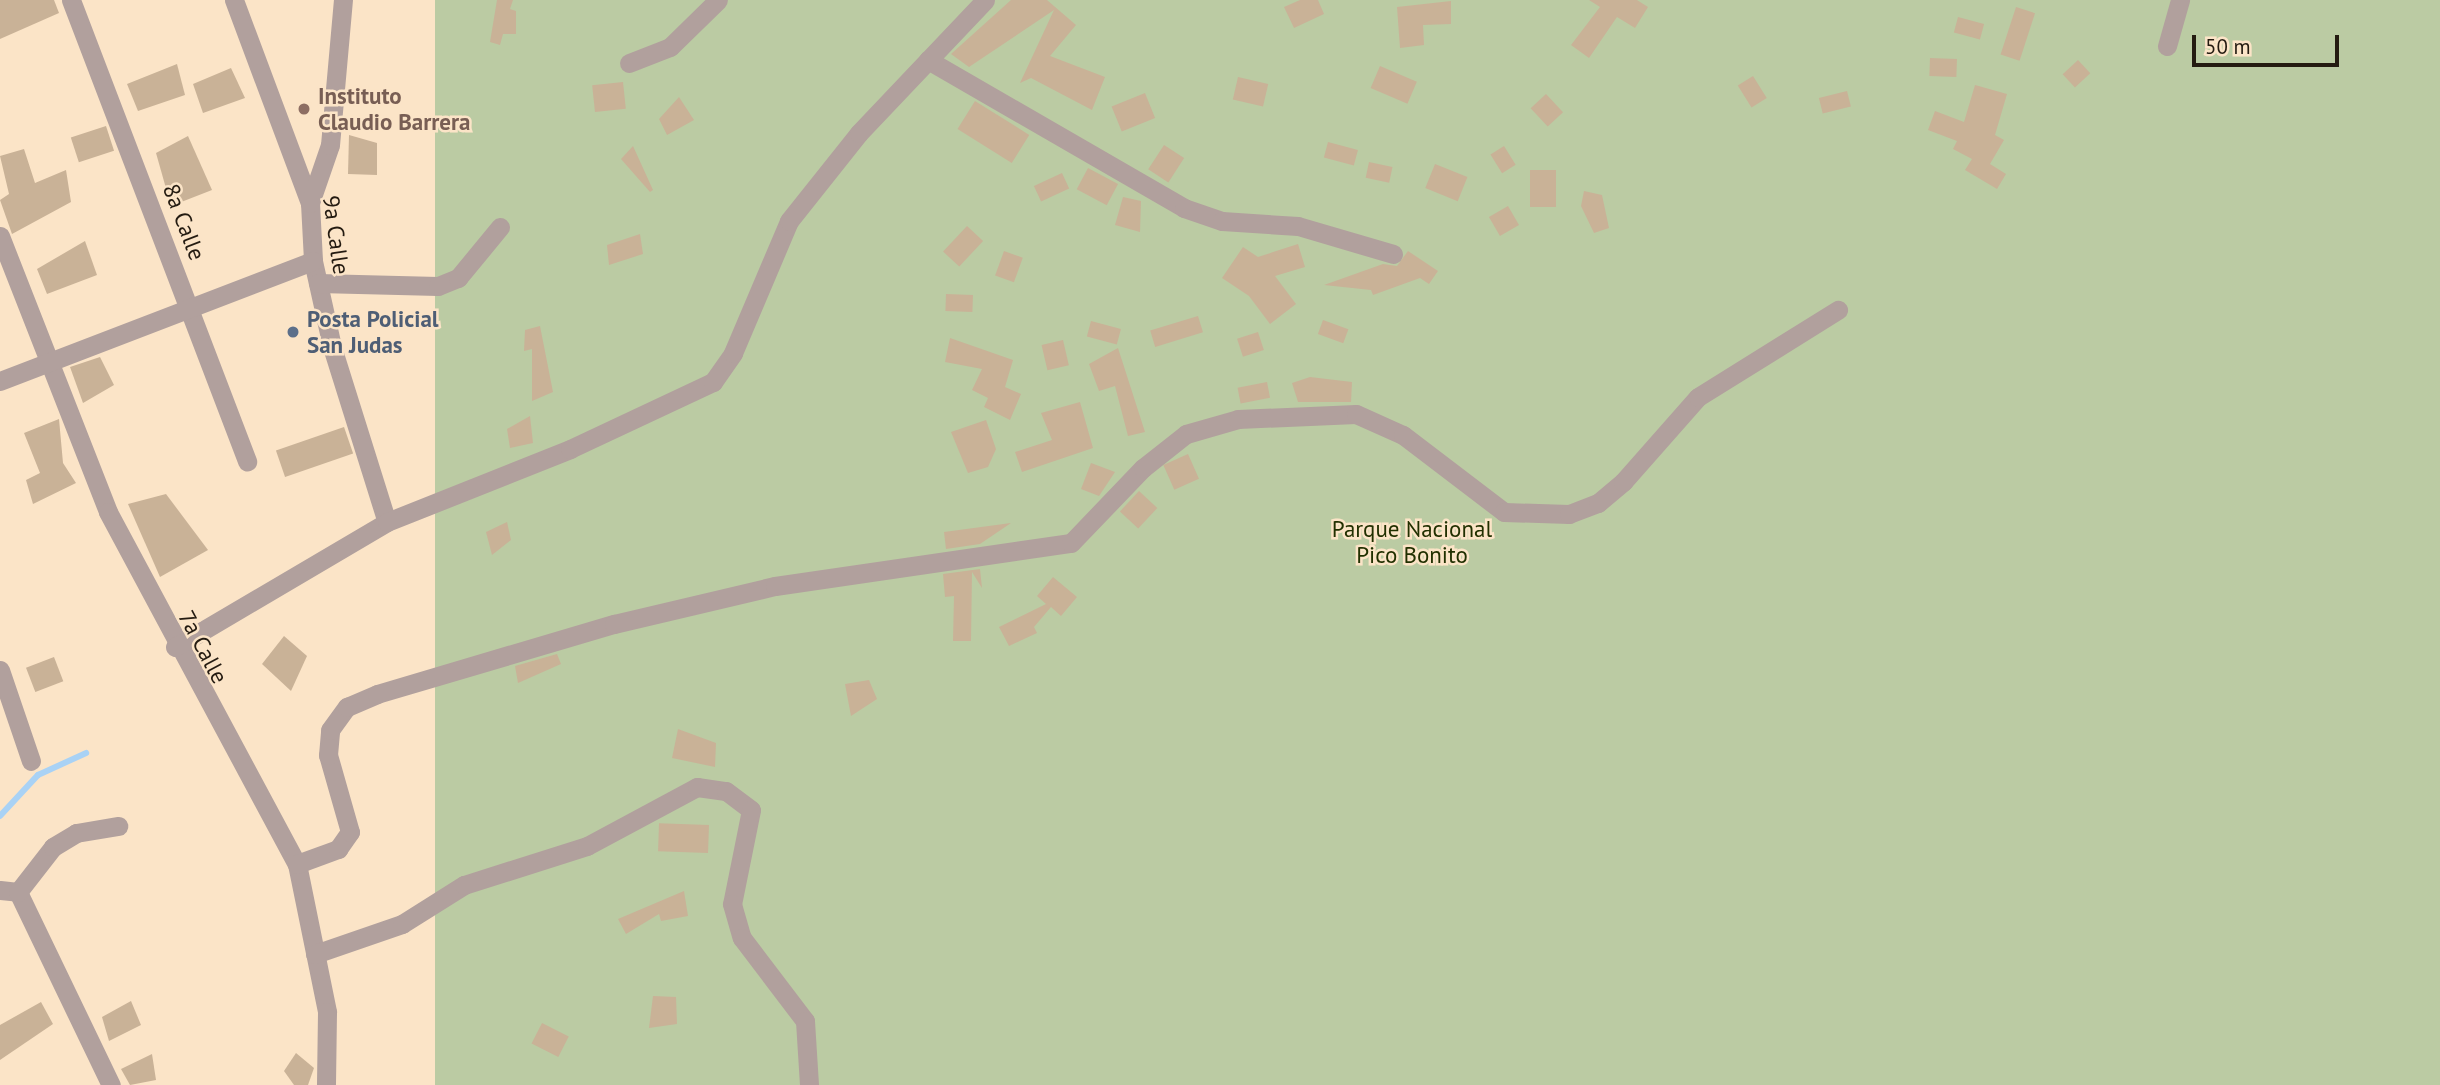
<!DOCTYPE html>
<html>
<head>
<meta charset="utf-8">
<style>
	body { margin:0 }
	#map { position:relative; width:2440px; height:1085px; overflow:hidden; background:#fbe4c7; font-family:"PT Sans",sans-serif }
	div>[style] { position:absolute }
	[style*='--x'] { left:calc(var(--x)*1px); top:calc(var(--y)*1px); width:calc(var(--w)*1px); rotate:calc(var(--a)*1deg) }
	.green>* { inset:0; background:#bbcba3; transform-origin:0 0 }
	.stream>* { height:6px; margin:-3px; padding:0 3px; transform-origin:3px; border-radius:3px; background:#a9d2f5 }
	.building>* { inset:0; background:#c9b297; transform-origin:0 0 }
	.minor>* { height:19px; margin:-9.5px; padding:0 9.5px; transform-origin:9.5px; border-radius:9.5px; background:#b1a09d }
	.dots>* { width:19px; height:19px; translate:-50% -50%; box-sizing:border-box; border:4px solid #fbe4c7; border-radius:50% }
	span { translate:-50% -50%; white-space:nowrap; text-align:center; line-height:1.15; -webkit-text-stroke:5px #fbe4c7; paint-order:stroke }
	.education-label { font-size:23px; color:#785e54; font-weight:700 }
	.left { translate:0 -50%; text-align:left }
	.street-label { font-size:23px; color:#241b11 }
	.service-label { font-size:23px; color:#4e5e75; font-weight:700 }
	.park-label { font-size:23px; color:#213000 }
	.scale { position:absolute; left:2192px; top:35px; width:147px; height:32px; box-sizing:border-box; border:4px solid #241b11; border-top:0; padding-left:9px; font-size:21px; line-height:24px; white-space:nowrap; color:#241b11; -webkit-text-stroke:5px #fbe4c7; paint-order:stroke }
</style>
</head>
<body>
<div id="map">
	<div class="green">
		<div style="left:435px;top:0;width:2005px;height:1086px"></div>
	</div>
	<div class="stream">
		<div style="--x:0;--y:816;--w:56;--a:-47.2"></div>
		<div style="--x:38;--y:775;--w:53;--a:-24.6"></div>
	</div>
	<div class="building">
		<div style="clip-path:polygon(0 0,54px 0,59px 13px,0 39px)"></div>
		<div style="clip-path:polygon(497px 0,513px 0,510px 9px,516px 11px,516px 34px,503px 34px,500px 45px,490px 42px)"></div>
		<div style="clip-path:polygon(1011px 0,1047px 0,1076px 25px,1050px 56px,1105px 77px,1092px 110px,1031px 78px,1020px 83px,1054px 10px,969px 67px,951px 54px)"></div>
		<div style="clip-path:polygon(1300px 0,1318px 0,1324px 14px,1294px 28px,1284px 7px)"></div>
		<div style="clip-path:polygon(1589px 0,1637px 0,1648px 7px,1635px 28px,1617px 17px,1589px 58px,1571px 45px,1600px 7px)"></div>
		<div style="clip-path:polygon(1451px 1px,1451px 24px,1423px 25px,1424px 45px,1400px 48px,1397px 7px)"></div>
		<div style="left:2016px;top:7px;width:20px;height:50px;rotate:18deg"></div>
		<div style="left:1958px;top:17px;width:27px;height:16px;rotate:15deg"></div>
		<div style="left:1930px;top:58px;width:27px;height:18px;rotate:2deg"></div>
		<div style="left:2078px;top:60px;width:18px;height:21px;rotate:47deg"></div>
		<div style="clip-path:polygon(177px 64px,185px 95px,138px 111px,127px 84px)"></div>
		<div style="left:1380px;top:66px;width:40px;height:24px;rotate:23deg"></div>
		<div style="clip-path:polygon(231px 68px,245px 98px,203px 113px,193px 84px)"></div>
		<div style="left:1753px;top:76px;width:26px;height:18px;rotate:58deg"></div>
		<div style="left:1238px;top:77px;width:31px;height:23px;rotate:13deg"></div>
		<div style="left:623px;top:82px;width:27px;height:31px;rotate:84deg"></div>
		<div style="clip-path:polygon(1975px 85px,2007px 94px,1995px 135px,2004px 140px,1990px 164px,2006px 174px,1997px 189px,1965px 170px,1972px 159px,1953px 149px,1957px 141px,1928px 130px,1935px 111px,1964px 122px)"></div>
		<div style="left:1847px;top:91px;width:16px;height:29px;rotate:76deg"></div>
		<div style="left:1145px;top:93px;width:27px;height:36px;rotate:68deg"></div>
		<div style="left:1546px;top:94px;width:25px;height:21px;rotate:47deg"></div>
		<div style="clip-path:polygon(679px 97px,694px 120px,667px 135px,659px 119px)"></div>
		<div style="left:975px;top:101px;width:64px;height:33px;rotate:32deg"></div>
		<div style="left:106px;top:126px;width:26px;height:37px;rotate:72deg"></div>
		<div style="clip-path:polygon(349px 135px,377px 143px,377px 175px,348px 174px)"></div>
		<div style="clip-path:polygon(188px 136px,212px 190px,171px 206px,156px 153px)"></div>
		<div style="left:1328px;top:142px;width:31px;height:16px;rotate:15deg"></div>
		<div style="left:1164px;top:145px;width:24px;height:29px;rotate:33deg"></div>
		<div style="clip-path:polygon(633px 146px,653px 190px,650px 192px,621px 159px)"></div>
		<div style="left:1504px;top:146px;width:22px;height:16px;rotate:58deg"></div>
		<div style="clip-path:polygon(24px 149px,35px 183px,66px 170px,71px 202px,12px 234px,0 200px,9px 194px,0 156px)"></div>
		<div style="left:1369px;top:162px;width:24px;height:16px;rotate:12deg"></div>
		<div style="left:1435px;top:164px;width:35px;height:26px;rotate:22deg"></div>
		<div style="left:1088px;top:168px;width:34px;height:24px;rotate:28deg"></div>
		<div style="left:1530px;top:170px;width:26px;height:37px"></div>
		<div style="left:1062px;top:173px;width:17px;height:31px;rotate:65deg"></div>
		<div style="clip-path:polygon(1584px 191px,1602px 195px,1609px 228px,1594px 233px,1581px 206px)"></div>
		<div style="clip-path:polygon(1123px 197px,1141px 201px,1140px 232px,1115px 225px)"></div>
		<div style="left:1508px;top:206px;width:22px;height:22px;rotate:60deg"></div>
		<div style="left:967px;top:226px;width:22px;height:35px;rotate:43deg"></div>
		<div style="clip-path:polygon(640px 234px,643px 254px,609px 265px,607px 245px)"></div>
		<div style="clip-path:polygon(85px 241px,97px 275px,47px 294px,37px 269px)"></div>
		<div style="clip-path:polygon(1298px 244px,1305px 267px,1275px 276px,1296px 304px,1270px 324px,1249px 296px,1222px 278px,1243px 247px,1258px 257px)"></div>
		<div style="left:1004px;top:251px;width:20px;height:26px;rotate:20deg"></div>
		<div style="clip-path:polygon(1408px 251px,1438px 271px,1429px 284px,1420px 278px,1373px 295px,1371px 290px,1324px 285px,1383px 264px,1397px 266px)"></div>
		<div style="left:946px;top:294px;width:27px;height:17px;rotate:2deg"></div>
		<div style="left:1198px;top:316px;width:17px;height:50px;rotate:73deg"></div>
		<div style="left:1323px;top:320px;width:27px;height:15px;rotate:20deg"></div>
		<div style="left:1091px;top:321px;width:31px;height:16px;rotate:15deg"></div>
		<div style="clip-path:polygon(540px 326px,553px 392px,532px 401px,532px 349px,524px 351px,525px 330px)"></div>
		<div style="left:1258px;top:332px;width:19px;height:22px;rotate:72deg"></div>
		<div style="clip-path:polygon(950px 338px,1013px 360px,1005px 387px,1021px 394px,1010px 420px,984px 407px,988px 398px,972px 390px,982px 369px,945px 362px)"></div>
		<div style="left:1063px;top:340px;width:26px;height:22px;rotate:77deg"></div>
		<div style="clip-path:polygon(1118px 348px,1145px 432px,1128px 436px,1115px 386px,1099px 391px,1089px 364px)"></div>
		<div style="clip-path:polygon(100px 357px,114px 385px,83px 403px,70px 367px)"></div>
		<div style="clip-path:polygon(1310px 377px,1352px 382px,1351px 402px,1298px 402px,1292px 383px)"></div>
		<div style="left:1267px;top:382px;width:16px;height:30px;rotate:79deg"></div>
		<div style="clip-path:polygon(1080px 402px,1093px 448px,1022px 472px,1015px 452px,1052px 440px,1041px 413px)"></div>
		<div style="clip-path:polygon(530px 416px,533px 443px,510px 448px,507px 429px)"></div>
		<div style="clip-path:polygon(59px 419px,63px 463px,76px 483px,33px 504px,26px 480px,40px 473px,24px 433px)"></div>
		<div style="clip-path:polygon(986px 420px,996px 449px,988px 467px,968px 473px,951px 432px)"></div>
		<div style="left:344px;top:427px;width:28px;height:72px;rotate:71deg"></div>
		<div style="left:1188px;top:454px;width:27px;height:27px;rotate:66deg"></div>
		<div style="clip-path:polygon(1091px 463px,1115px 472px,1099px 496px,1081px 489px)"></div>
		<div style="left:1139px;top:491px;width:25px;height:28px;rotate:43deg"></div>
		<div style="clip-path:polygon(166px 494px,208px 550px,160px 577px,128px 504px)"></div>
		<div style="clip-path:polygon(507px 522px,511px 540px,492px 555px,486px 532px)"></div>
		<div style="clip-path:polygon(1011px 523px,980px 544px,946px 549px,944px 532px)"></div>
		<div style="clip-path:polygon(980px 569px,982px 588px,972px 572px,971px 641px,953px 641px,954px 596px,945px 597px,943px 574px)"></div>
		<div style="clip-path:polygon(1053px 577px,1077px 597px,1061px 616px,1051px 607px,1034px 627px,1037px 633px,1009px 646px,999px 627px,1046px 604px,1037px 596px)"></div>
		<div style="clip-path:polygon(284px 636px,307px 656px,291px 691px,262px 664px)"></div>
		<div style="clip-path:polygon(557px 654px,561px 664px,518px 683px,515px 666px)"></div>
		<div style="left:54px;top:657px;width:26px;height:30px;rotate:69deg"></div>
		<div style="clip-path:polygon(869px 680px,877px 699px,851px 716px,845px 684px)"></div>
		<div style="clip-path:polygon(678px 729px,716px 743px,715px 767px,672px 758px)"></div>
		<div style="left:709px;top:825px;width:28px;height:50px;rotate:92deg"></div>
		<div style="clip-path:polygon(684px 891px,688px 916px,661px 921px,659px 914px,626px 934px,618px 919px)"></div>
		<div style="clip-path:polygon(653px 996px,676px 997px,677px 1024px,649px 1028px)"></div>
		<div style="clip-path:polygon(131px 1001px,141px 1025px,109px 1041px,102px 1017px)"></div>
		<div style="clip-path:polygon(41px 1002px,53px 1024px,0 1060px,0 1025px)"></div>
		<div style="left:542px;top:1023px;width:30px;height:23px;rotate:27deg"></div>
		<div style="clip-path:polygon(296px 1053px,314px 1068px,308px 1085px,294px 1085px,284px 1071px)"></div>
		<div style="clip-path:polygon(152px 1054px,156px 1080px,130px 1085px,121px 1069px)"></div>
	</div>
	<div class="minor">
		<div style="--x:71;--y:0;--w:494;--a:69.1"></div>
		<div style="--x:234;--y:0;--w:217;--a:69.5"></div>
		<div style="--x:310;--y:203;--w:58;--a:87"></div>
		<div style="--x:313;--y:261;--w:88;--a:77.5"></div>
		<div style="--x:332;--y:347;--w:183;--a:72.6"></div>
		<div style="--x:2167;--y:46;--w:48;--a:-74.2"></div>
		<div style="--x:928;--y:60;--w:296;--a:30"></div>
		<div style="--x:1184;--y:208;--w:40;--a:18.9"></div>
		<div style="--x:1222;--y:221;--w:76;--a:3.8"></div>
		<div style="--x:1298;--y:226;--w:99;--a:16.4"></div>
		<div style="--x:629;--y:63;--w:44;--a:-21.3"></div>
		<div style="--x:670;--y:47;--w:67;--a:-44.4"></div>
		<div style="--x:310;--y:203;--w:61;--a:-71"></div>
		<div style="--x:330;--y:145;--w:146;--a:-84.9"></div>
		<div style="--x:0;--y:236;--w:296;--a:68.6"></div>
		<div style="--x:108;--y:512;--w:400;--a:61.8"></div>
		<div style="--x:297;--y:864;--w:151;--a:78.5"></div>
		<div style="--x:327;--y:1012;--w:73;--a:90.8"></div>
		<div style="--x:318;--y:283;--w:120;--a:1.4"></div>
		<div style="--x:438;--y:286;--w:22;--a:-22"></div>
		<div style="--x:458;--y:278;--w:66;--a:-50.5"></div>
		<div style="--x:0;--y:381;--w:335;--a:-21"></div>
		<div style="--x:175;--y:647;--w:246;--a:-30.5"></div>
		<div style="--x:387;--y:522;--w:197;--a:-21.7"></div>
		<div style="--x:570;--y:449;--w:158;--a:-25.1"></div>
		<div style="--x:713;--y:382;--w:35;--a:-55"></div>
		<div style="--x:733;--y:353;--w:143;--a:-67"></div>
		<div style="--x:789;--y:221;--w:112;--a:-51.5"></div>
		<div style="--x:859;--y:133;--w:183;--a:-46.5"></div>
		<div style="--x:0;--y:670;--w:96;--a:71.2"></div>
		<div style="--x:297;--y:864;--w:44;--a:-20.1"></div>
		<div style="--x:338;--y:849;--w:21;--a:-55"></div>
		<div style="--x:350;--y:832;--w:80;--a:-105.9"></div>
		<div style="--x:328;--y:755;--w:25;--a:-85"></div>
		<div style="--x:330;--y:730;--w:29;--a:-54"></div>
		<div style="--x:347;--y:707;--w:33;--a:-23"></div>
		<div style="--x:377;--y:694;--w:247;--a:-16.5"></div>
		<div style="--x:614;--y:624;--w:165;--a:-13.3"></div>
		<div style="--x:775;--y:586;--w:299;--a:-8.3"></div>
		<div style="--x:1071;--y:543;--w:104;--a:-46.2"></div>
		<div style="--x:1143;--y:468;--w:55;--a:-38.3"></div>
		<div style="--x:1186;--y:434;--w:54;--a:-16.1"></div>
		<div style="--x:1238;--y:419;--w:118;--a:-2.4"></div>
		<div style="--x:1356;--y:414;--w:51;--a:24.1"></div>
		<div style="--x:1403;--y:435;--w:127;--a:37.3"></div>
		<div style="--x:1504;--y:512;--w:65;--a:1.8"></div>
		<div style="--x:1569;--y:514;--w:31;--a:-21"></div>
		<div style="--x:1598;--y:503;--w:33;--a:-40"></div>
		<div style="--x:1623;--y:482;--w:113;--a:-48.6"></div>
		<div style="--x:1698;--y:397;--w:165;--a:-31.9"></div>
		<div style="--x:0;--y:890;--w:18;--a:6"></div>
		<div style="--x:18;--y:892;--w:214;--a:64.3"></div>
		<div style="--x:18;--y:892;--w:57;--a:-52.1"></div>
		<div style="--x:53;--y:847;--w:27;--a:-31"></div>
		<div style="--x:76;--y:833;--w:43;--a:-9.5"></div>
		<div style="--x:315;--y:954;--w:92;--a:-19"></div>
		<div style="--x:402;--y:924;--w:73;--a:-32.2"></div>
		<div style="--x:464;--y:885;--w:129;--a:-17.6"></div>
		<div style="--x:587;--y:846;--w:125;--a:-28.2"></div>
		<div style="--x:697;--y:787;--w:29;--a:8"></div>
		<div style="--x:726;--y:791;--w:31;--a:37"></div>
		<div style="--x:751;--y:810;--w:96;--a:101.4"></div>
		<div style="--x:732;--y:904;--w:35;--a:74"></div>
		<div style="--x:742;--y:938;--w:104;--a:52.8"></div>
		<div style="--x:805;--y:1021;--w:64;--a:86.4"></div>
	</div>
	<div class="dots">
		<div style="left:304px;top:109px;background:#8d6e63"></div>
		<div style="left:293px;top:332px;background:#5c6f8a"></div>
	</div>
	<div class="education-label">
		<span class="left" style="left:318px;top:109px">Instituto<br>Claudio Barrera</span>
	</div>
	<div class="street-label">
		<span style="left:184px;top:222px;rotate:69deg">8a Calle</span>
		<span style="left:336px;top:235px;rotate:82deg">9a Calle</span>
		<span style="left:203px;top:647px;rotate:62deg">7a Calle</span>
	</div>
	<div class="service-label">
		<span class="left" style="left:307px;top:332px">Posta Policial<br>San Judas</span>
	</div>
	<div class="park-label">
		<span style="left:1412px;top:542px">Parque Nacional<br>Pico Bonito</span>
	</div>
	<div class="scale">50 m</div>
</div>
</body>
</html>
